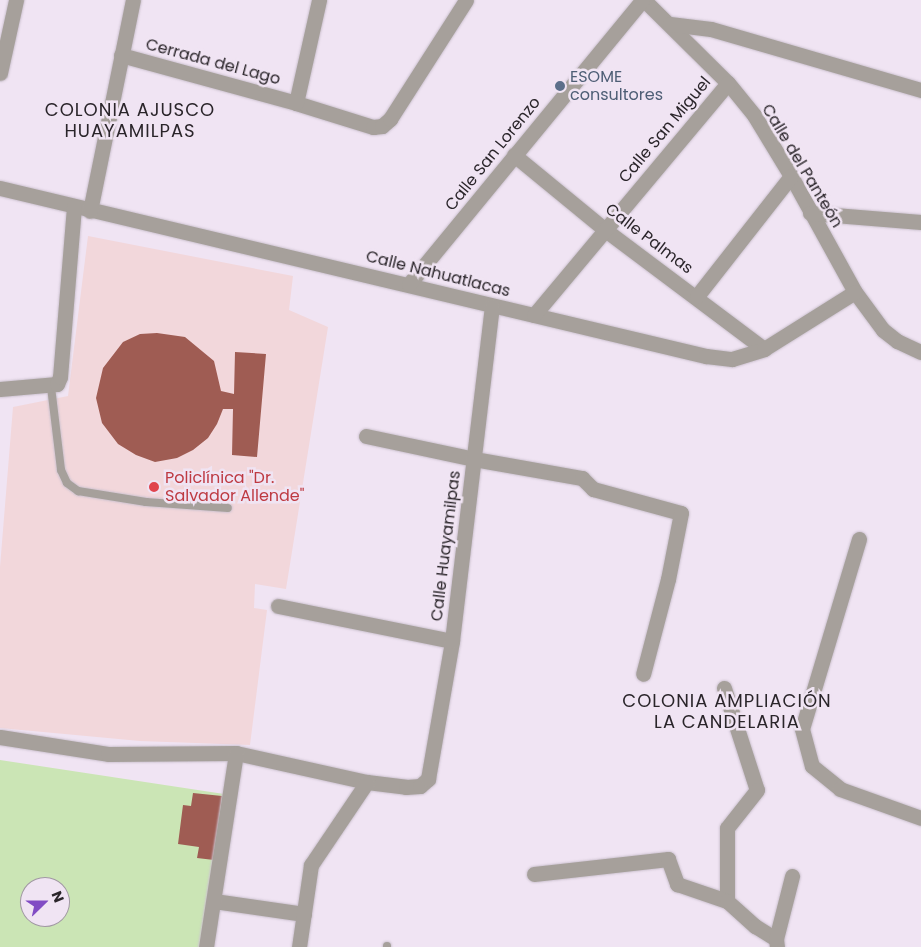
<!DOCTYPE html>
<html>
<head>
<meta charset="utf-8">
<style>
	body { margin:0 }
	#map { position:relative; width:921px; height:947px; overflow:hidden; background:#f0e4f3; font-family:Poppins,sans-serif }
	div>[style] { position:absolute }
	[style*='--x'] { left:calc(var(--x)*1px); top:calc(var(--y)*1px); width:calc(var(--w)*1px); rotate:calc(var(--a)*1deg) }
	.medical>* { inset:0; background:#f2d7db }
	.green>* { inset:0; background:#cbe5b5 }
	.building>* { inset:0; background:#9f5c53 }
	.roads { filter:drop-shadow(0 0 1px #ccc2cf) drop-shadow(0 0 1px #ccc2cf) }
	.lane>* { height:8px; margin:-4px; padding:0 4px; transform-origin:4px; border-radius:4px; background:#a6a09b }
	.street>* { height:15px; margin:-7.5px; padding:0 7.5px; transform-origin:7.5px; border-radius:7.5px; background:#a6a09b }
	.dots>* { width:14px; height:14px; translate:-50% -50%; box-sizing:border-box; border:2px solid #f0e4f3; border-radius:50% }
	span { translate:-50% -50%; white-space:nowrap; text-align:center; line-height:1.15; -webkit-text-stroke:5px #f0e4f3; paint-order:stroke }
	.street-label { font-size:16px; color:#2a252a }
	.service-label { font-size:16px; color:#4e5e75 }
	.left { translate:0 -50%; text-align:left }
	.health-label { font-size:16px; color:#be3a42 }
	.neighbourhood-label { font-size:18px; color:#2a252a; letter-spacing:1px }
	.north { position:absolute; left:20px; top:877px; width:50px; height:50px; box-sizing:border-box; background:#f0e4f3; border:1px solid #a198a3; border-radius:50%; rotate:68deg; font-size:14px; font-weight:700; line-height:20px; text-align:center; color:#2a252a }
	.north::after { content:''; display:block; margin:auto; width:18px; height:22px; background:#814cc4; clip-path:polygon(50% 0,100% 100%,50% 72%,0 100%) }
</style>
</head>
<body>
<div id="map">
	<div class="medical">
		<div style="clip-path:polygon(88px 236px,293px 276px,289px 310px,328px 327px,286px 589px,255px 584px,254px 608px,267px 610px,250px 745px,140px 741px,0 728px,0 567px,13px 407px,68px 396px)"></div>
	</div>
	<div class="green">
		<div style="clip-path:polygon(evenodd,0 760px,224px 794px,203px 947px,0 947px,0 760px,30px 887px,60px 887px,60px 917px,30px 917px,30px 887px)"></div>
	</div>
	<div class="building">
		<div style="clip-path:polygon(157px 333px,185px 337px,214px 361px,221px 391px,234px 394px,235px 352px,266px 354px,257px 457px,232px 455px,233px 409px,223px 409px,217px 424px,208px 438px,193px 450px,177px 458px,155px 462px,136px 455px,118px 444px,102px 423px,96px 398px,103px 368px,123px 342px,140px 334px)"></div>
		<div style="clip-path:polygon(193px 793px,222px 796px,214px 860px,197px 858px,199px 847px,178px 844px,183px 805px,191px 806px)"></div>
	</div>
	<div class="roads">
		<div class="lane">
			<div style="--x:51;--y:387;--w:84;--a:83.1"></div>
			<div style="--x:61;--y:470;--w:14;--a:65"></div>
			<div style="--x:67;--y:483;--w:14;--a:36"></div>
			<div style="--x:78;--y:491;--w:69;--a:9.2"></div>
			<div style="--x:146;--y:502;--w:82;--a:4.2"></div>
			<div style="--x:387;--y:947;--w:1;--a:-90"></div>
		</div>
		<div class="street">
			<div style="--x:644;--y:0;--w:118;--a:44.7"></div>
			<div style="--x:728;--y:83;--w:41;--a:50.9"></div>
			<div style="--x:754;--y:115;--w:71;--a:58.8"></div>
			<div style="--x:791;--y:176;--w:132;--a:61.1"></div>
			<div style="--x:855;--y:292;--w:47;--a:53.6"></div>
			<div style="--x:883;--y:330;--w:18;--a:38"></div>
			<div style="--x:897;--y:341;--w:26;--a:25"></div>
			<div style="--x:670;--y:24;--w:41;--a:7"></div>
			<div style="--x:711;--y:29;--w:219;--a:16.2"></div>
			<div style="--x:121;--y:55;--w:181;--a:15.3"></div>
			<div style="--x:296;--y:103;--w:81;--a:17.3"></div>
			<div style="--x:373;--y:127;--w:9;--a:-6"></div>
			<div style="--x:382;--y:126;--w:11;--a:-41"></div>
			<div style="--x:390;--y:119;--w:141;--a:-57.4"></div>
			<div style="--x:0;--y:73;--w:75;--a:-77.6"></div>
			<div style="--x:296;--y:103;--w:106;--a:-77.4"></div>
			<div style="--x:514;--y:155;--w:117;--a:39.4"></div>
			<div style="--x:604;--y:229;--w:200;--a:36.9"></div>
			<div style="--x:0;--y:188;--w:726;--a:13.39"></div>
			<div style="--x:706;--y:356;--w:26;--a:7"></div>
			<div style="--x:732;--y:359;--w:34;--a:-17"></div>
			<div style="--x:764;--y:349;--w:107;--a:-32.1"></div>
			<div style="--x:90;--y:211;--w:215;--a:-78.5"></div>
			<div style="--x:810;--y:213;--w:111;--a:4.6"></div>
			<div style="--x:409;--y:284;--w:367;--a:-50.6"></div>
			<div style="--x:697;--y:296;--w:152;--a:-51.9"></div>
			<div style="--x:534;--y:315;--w:302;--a:-50.1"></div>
			<div style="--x:0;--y:389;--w:57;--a:-5"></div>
			<div style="--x:57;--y:384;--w:8;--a:-67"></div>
			<div style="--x:60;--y:377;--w:171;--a:-85.3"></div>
			<div style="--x:366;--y:436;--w:110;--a:12"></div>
			<div style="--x:474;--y:459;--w:110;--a:10"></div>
			<div style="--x:582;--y:478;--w:16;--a:45"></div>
			<div style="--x:593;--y:489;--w:91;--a:15.3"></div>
			<div style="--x:681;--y:513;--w:67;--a:101.1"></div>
			<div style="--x:668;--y:579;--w:98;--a:104.7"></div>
			<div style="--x:859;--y:539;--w:198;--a:106.7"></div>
			<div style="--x:802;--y:729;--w:38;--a:75"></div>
			<div style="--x:812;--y:766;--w:36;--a:39"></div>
			<div style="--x:840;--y:789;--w:86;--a:19.7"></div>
			<div style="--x:278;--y:606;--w:177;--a:11.4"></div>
			<div style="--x:724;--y:688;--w:107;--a:72.1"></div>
			<div style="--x:757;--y:790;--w:48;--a:128.3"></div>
			<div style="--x:727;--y:828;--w:73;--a:90"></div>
			<div style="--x:0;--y:737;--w:109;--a:8.9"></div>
			<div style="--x:108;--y:754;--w:128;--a:-0.4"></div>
			<div style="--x:236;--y:753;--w:134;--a:12.5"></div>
			<div style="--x:367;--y:782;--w:39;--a:7"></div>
			<div style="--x:406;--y:787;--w:14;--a:-4"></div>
			<div style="--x:420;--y:786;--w:11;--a:-41"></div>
			<div style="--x:428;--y:779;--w:140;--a:-80.1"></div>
			<div style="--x:452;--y:641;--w:337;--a:-83.2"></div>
			<div style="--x:534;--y:874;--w:135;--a:-6.4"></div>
			<div style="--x:668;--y:859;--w:27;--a:70"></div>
			<div style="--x:677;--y:884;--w:53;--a:18.8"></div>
			<div style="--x:727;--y:901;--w:38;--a:42"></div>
			<div style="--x:755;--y:926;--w:25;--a:32"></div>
			<div style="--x:776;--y:939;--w:8;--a:83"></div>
			<div style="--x:214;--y:901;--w:91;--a:8.2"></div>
			<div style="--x:776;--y:939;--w:65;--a:-75.7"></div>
			<div style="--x:206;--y:947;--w:196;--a:-81.2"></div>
			<div style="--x:299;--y:947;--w:83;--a:-81.7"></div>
			<div style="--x:311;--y:865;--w:100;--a:-56"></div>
		</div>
	</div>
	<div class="dots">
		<div style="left:560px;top:86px;background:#5c6f8a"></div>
		<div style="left:154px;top:487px;background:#e0444e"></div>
	</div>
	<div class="street-label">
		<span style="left:213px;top:62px;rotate:15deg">Cerrada del Lago</span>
		<span style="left:665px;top:130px;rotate:-50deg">Calle San Miguel</span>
		<span style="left:493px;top:154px;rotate:-51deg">Calle San Lorenzo</span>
		<span style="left:802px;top:166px;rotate:59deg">Calle del Panteón</span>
		<span style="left:649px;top:239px;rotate:37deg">Calle Palmas</span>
		<span style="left:438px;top:274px;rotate:14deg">Calle Nahuatlacas</span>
		<span style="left:446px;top:546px;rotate:-83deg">Calle Huayamilpas</span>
	</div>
	<div class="service-label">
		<span class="left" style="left:570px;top:86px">ESOME<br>consultores</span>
	</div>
	<div class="health-label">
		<span class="left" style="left:165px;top:487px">Policlínica "Dr.<br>Salvador Allende"</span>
	</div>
	<div class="neighbourhood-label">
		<span style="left:130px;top:121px">COLONIA AJUSCO<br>HUAYAMILPAS</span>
		<span style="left:727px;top:712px">COLONIA AMPLIACIÓN<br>LA CANDELARIA</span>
	</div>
	<div class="north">N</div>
</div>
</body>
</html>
